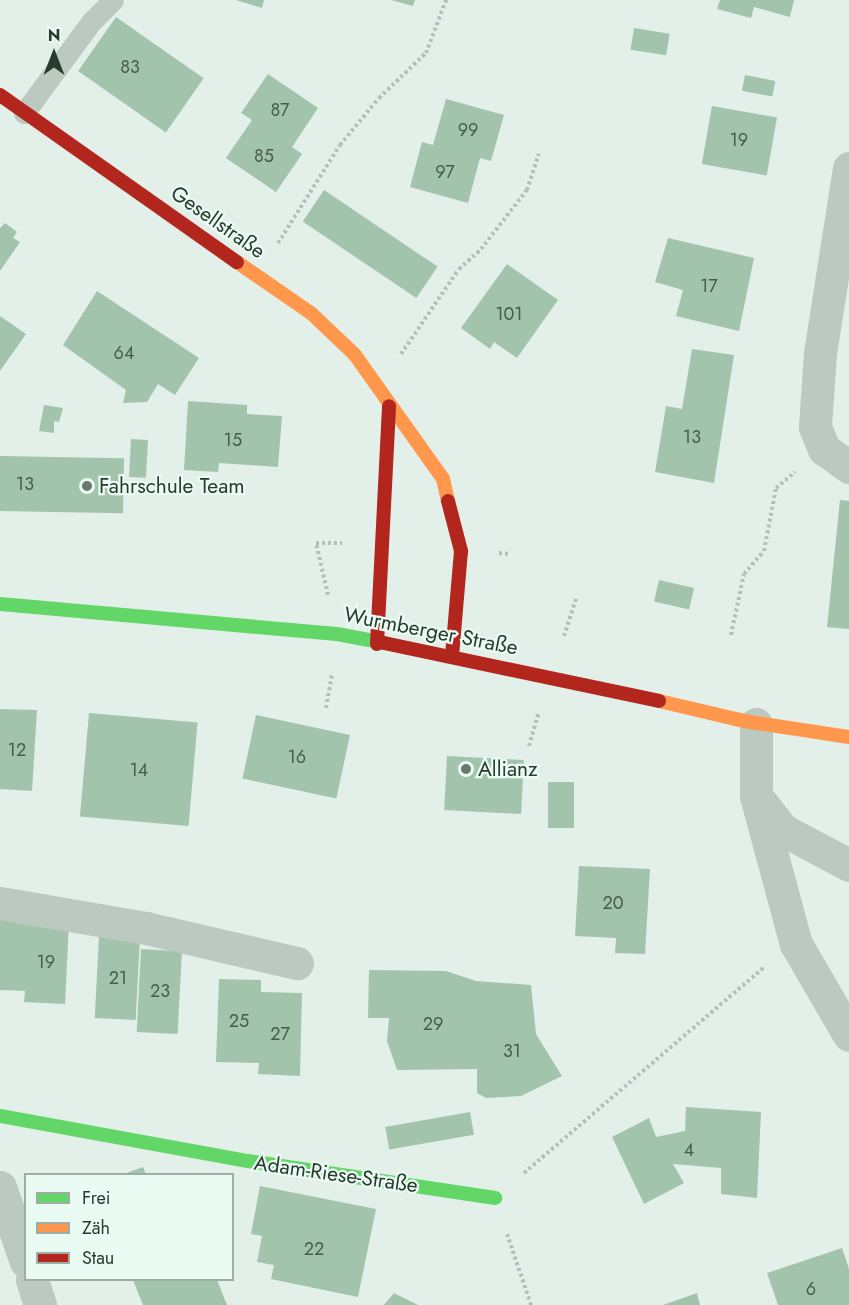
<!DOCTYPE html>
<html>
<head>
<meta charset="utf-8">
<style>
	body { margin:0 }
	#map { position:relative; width:849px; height:1305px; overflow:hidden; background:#e3efe9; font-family:Jost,sans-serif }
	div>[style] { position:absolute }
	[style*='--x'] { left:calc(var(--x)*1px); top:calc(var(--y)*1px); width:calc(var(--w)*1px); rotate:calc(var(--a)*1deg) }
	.building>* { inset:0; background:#a3c4ac; transform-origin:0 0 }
	.path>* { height:4px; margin-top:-2px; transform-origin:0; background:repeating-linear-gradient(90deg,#b4c1ba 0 3px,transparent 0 6px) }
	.lane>* { height:21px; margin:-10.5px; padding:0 10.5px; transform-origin:10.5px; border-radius:10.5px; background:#bbc9c1 }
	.street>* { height:33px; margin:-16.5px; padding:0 16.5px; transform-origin:16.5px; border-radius:16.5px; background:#bbc9c1 }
	.fast>* { height:14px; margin:-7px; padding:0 7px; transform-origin:7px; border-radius:7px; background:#63d668 }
	.slow>* { height:14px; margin:-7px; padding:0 7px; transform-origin:7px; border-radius:7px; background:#ff974d }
	.jam>* { height:14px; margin:-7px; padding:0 7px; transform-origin:7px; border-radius:7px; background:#b3261e }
	.dots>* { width:16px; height:16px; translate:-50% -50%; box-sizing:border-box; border:3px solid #eafbf4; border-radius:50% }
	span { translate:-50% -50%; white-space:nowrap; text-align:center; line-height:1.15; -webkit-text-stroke:4.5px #eafbf4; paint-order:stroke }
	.number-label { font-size:18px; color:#485c4e }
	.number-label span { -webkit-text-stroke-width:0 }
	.street-label { font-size:21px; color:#293a2e }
	.poi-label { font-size:21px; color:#293a2e }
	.left { translate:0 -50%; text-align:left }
	.legend { position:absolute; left:24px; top:1173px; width:210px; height:108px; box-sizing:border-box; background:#eafbf4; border:2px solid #9daea5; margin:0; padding:8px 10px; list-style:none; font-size:18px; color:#293a2e }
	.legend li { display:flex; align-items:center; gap:12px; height:30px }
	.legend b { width:30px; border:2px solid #9daea5 }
	.north { position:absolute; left:24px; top:24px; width:60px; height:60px; -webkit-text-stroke:4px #eafbf4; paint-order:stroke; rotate:0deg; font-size:16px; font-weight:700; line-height:24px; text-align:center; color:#293a2e }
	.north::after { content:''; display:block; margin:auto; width:21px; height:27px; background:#293a2e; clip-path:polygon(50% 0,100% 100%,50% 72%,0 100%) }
</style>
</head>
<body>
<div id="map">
	<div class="building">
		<div style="clip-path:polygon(236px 0,264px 0,262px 8px)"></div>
		<div style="clip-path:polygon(391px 0,415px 0,413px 6px)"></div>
		<div style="clip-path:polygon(720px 0,794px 0,790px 17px,754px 7px,751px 18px,717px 9px)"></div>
		<div style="left:116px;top:17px;width:107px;height:66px;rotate:35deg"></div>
		<div style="left:634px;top:28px;width:36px;height:22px;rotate:9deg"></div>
		<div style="clip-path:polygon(268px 74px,318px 108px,292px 147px,302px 154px,276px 192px,226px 158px,252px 120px,241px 113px)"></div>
		<div style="left:745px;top:75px;width:31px;height:16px;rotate:11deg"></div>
		<div style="clip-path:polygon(446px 99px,504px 115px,491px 161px,480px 158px,468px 203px,410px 187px,422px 142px,433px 145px)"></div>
		<div style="left:712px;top:106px;width:66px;height:59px;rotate:10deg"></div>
		<div style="left:324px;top:190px;width:137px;height:38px;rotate:34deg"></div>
		<div style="clip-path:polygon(5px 223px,17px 232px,13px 238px,20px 242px,0 271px,0 228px)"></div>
		<div style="clip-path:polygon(668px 238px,754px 258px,739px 331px,676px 316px,683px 290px,655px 282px)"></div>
		<div style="clip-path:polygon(507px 264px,558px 300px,517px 358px,494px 342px,490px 349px,461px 328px)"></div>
		<div style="clip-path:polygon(97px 291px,199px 358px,175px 395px,158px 384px,147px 402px,123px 403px,126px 390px,63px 345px)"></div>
		<div style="clip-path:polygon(0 316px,26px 334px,0 371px)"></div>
		<div style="clip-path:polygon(692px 349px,734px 355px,714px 483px,655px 472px,666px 406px,682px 409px)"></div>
		<div style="clip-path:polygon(188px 401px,247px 405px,247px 414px,282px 416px,278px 467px,219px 463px,218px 472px,184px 470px)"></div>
		<div style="clip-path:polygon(44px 405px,63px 408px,59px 422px,54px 421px,54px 433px,39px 431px)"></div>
		<div style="left:131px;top:439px;width:17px;height:38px;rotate:3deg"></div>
		<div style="left:0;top:456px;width:124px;height:55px;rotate:1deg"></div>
		<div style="clip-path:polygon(840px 500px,849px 501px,849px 629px,827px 627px)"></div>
		<div style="left:659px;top:580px;width:36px;height:22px;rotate:13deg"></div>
		<div style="clip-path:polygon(0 709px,37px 710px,32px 791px,0 789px)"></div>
		<div style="left:89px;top:713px;width:109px;height:104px;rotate:5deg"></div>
		<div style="left:256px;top:715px;width:96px;height:65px;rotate:12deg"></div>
		<div style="left:447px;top:756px;width:77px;height:54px;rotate:3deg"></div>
		<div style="left:548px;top:782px;width:26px;height:46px"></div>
		<div style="clip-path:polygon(579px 866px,650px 869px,645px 954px,615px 953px,616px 938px,575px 936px)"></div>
		<div style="clip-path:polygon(0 908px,69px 922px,65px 1004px,24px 1002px,25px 991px,0 990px)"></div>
		<div style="left:99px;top:936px;width:41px;height:82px;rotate:3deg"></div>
		<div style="left:141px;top:949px;width:41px;height:83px;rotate:3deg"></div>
		<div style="clip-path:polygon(369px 970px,446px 971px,476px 981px,531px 985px,536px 1034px,562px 1076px,521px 1096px,486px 1098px,477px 1093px,477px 1069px,397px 1070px,387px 1041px,389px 1018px,368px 1018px)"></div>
		<div style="clip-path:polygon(219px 979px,261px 980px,261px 992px,302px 993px,300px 1076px,258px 1074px,259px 1063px,216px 1062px)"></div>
		<div style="clip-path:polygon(686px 1107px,761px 1112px,757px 1198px,721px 1194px,721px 1168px,673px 1164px,684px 1183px,644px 1204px,612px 1137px,649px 1118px,656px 1137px,685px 1131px)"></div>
		<div style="left:470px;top:1112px;width:23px;height:86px;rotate:80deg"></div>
		<div style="clip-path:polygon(143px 1167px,146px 1174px,124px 1174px)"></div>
		<div style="clip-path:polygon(260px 1186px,376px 1209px,358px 1297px,271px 1279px,274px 1265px,257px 1262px,262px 1236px,251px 1234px)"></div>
		<div style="clip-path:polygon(842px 1248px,849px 1269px,849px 1305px,778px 1305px,767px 1273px)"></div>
		<div style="clip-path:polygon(133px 1280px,217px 1280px,227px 1305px,143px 1305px)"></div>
		<div style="clip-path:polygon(394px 1293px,418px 1305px,384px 1305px)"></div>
		<div style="clip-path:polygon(697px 1293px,700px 1305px,663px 1305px)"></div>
	</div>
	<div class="path">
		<div style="--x:278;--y:243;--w:116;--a:-57.7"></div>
		<div style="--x:340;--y:145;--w:61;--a:-50.3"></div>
		<div style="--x:379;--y:98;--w:65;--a:-43.8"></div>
		<div style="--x:426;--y:53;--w:57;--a:-69.3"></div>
		<div style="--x:401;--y:354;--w:103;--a:-55.7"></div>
		<div style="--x:459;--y:269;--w:30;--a:-42"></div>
		<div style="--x:481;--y:249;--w:75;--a:-52.1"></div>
		<div style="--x:527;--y:190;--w:38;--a:-72"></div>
		<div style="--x:499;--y:553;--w:11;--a:5"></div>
		<div style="--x:328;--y:595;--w:53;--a:-103"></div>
		<div style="--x:316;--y:543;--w:26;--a:0"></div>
		<div style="--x:731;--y:635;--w:62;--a:-78"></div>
		<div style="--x:744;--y:574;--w:30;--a:-49"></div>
		<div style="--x:764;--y:551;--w:64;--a:-79.2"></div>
		<div style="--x:776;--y:488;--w:25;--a:-40"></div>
		<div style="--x:564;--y:636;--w:39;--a:-72"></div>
		<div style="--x:326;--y:708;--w:36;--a:-80"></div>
		<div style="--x:529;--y:746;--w:35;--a:-74"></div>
		<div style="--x:524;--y:1173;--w:316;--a:-40.6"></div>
		<div style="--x:507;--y:1234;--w:75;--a:71.3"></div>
	</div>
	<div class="lane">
		<div style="--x:24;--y:113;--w:113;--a:-53.6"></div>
		<div style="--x:91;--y:22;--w:31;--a:-45"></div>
	</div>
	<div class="street">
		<div style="--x:849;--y:168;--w:187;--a:98.9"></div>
		<div style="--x:820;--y:353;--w:74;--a:93.9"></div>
		<div style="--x:815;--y:427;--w:24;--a:68"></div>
		<div style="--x:824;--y:449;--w:31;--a:36"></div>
		<div style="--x:756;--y:724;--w:72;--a:90"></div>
		<div style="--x:756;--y:796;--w:153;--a:74.9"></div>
		<div style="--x:796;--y:944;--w:105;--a:59.8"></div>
		<div style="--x:760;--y:801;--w:37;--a:52"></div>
		<div style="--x:783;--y:830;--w:75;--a:27.9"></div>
		<div style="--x:0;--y:903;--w:148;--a:9.7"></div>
		<div style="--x:146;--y:928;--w:155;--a:13.1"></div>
		<div style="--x:0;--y:1187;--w:79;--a:70.9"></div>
		<div style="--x:32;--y:1280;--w:26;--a:72"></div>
	</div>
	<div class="fast">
		<div style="--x:0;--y:604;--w:338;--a:5.1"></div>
		<div style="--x:337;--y:634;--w:48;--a:10.8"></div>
		<div style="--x:0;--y:1116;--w:252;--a:10.3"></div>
		<div style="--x:248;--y:1161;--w:250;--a:8.5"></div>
	</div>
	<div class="slow">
		<div style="--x:237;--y:262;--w:91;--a:34.7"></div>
		<div style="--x:312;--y:314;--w:59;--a:43.6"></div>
		<div style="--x:355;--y:355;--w:152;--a:54.6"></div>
		<div style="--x:443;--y:479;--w:23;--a:77"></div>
		<div style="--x:659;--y:701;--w:87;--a:13.2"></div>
		<div style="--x:744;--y:721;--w:106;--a:8.7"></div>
	</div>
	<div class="jam">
		<div style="--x:0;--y:95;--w:290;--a:35.2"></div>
		<div style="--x:448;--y:501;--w:52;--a:75.4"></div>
		<div style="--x:461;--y:551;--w:106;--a:94.9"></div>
		<div style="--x:384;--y:643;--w:281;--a:11.9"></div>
		<div style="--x:377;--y:644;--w:238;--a:-87.1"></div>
	</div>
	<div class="dots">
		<div style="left:87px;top:486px;background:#6a796f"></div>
		<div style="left:466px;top:769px;background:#6a796f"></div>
	</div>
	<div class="number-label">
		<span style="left:130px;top:67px">83</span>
		<span style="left:280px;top:110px">87</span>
		<span style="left:468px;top:130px">99</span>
		<span style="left:739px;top:140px">19</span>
		<span style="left:264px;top:156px">85</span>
		<span style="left:445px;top:172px">97</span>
		<span style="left:709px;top:286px">17</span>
		<span style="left:509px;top:314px">101</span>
		<span style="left:124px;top:353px">64</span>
		<span style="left:692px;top:437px">13</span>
		<span style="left:233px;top:440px">15</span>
		<span style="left:25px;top:484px">13</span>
		<span style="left:17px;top:750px">12</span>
		<span style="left:297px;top:757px">16</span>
		<span style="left:139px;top:770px">14</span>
		<span style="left:613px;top:903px">20</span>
		<span style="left:46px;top:962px">19</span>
		<span style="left:118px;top:978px">21</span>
		<span style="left:160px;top:991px">23</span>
		<span style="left:239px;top:1021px">25</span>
		<span style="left:433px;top:1024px">29</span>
		<span style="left:280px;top:1034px">27</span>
		<span style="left:512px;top:1051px">31</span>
		<span style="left:689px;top:1150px">4</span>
		<span style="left:314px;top:1249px">22</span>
		<span style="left:811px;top:1289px">6</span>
	</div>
	<div class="street-label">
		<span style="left:218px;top:222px;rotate:35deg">Gesellstraße</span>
		<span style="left:431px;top:631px;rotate:11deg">Wurmberger Straße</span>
		<span style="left:336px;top:1174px;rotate:8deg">Adam-Riese-Straße</span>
	</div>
	<div class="poi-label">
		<span class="left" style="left:99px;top:486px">Fahrschule Team</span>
		<span class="left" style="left:478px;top:769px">Allianz</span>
	</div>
	<ul class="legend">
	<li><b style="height:8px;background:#63d668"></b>Frei</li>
	<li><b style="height:8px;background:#ff974d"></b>Zäh</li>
	<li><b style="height:8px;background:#b3261e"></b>Stau</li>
	</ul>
	<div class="north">N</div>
</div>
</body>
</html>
